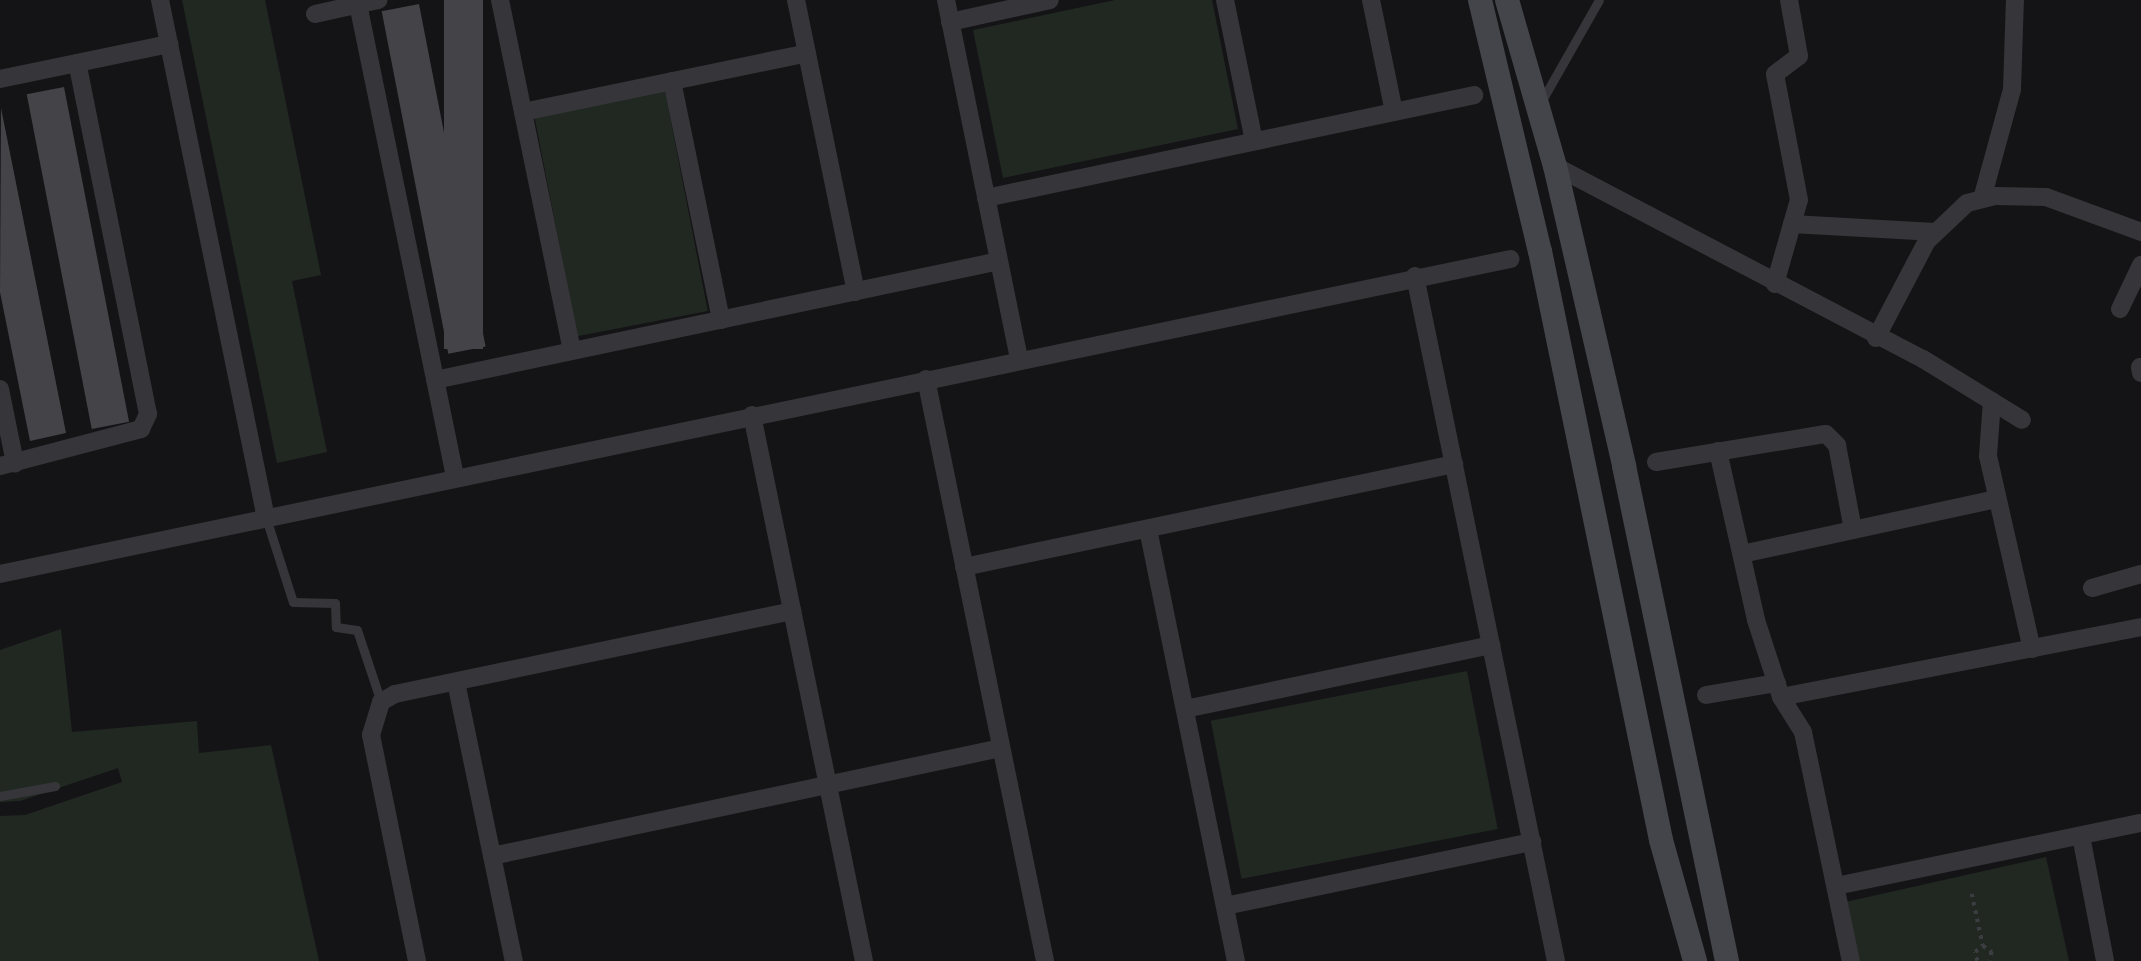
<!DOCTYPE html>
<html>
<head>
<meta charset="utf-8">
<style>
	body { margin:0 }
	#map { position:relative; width:2141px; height:961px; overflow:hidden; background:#141416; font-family:Lato,sans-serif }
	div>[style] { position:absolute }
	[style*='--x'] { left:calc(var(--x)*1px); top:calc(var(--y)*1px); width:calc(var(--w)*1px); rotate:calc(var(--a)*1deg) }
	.green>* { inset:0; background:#212822; transform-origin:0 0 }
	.building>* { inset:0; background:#444448; transform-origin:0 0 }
	.path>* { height:3.5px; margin-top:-1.75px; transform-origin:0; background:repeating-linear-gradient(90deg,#3c3d41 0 3.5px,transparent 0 8.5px) }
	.service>* { height:9px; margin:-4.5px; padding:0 4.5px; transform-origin:4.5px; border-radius:4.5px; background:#36363a }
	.minor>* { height:18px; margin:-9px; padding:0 9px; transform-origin:9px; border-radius:9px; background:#36363a }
	.secondary>* { height:24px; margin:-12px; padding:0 12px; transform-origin:12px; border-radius:12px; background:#44454a }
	span { translate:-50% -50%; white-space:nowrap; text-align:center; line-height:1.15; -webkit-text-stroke:5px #0f0f11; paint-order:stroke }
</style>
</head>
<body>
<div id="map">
	<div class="green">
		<div style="clip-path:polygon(182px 0,265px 0,321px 275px,292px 281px,327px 452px,277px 463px)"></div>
		<div style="clip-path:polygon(1115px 0,1212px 0,1238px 129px,1003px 178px,973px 30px)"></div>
		<div style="left:665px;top:91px;width:224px;height:133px;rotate:79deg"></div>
		<div style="clip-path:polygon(61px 629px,72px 732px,197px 721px,199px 753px,271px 745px,319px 961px,0 961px,0 816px,25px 815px,122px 782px,118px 768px,20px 801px,0 802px,0 650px)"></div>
		<div style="left:1467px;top:671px;width:161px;height:261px;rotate:79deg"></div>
		<div style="clip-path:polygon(2046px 857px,2069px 961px,1854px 961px,1841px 903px)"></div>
	</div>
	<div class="building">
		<div style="left:444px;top:0;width:39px;height:349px"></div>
		<div style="left:419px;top:4px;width:349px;height:38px;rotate:79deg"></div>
		<div style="left:64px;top:87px;width:341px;height:38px;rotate:79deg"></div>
		<div style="clip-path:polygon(1px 108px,66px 433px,30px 441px,0 292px)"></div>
	</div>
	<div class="path">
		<div style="--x:1972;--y:894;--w:53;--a:78.1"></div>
		<div style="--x:1977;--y:961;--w:9;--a:-103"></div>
		<div style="--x:1975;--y:952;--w:10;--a:-37"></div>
		<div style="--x:1983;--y:946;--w:11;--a:34"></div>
		<div style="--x:1992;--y:952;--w:9;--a:108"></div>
	</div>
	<div class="service">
		<div style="--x:1541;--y:102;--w:117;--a:-60.4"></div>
		<div style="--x:266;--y:518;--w:88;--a:72.2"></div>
		<div style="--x:293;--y:602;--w:42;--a:1.4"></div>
		<div style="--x:335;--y:603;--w:24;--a:88"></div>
		<div style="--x:336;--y:627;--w:21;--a:8"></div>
		<div style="--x:357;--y:630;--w:76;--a:71.6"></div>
		<div style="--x:0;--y:796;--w:56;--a:-10.3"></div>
	</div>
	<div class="minor">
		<div style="--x:160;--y:0;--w:529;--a:78.44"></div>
		<div style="--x:500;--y:0;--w:358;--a:78.4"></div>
		<div style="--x:796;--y:0;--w:298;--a:78.4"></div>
		<div style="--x:946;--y:0;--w:366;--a:78.5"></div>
		<div style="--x:1225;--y:0;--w:144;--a:78.4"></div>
		<div style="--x:1371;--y:0;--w:114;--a:78.4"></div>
		<div style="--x:358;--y:4;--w:483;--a:78.4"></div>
		<div style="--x:315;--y:14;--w:65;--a:-12.5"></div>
		<div style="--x:950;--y:22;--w:102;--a:-12.4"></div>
		<div style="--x:0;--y:79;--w:173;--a:-11.7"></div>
		<div style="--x:672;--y:81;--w:244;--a:78.4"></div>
		<div style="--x:523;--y:112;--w:290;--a:-11.7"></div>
		<div style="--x:1555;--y:166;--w:416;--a:27.7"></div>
		<div style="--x:1923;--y:359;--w:116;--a:31.6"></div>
		<div style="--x:986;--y:198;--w:499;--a:-11.9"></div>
		<div style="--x:1982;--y:199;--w:114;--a:-74.7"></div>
		<div style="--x:2012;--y:89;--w:89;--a:-88.1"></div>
		<div style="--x:1792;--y:224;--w:143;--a:3.2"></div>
		<div style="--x:1415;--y:276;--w:699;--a:78.37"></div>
		<div style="--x:1775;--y:284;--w:87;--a:-74.1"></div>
		<div style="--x:1799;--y:200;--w:128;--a:-100.8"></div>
		<div style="--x:1775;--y:74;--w:30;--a:-37"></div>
		<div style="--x:1799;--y:56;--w:57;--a:-100.1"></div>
		<div style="--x:2120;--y:309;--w:49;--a:-64.5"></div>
		<div style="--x:1876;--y:338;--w:110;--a:-62.3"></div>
		<div style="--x:1927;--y:241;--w:55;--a:-43.5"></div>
		<div style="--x:1967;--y:203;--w:29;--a:-14"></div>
		<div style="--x:1995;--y:196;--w:51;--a:1.1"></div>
		<div style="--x:2046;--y:197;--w:101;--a:20.2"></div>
		<div style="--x:2140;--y:367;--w:6;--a:81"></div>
		<div style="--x:926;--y:379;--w:594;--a:78.44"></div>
		<div style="--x:435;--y:380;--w:576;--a:-11.91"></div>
		<div style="--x:0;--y:389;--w:76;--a:78.5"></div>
		<div style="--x:1992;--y:401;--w:55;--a:94.2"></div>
		<div style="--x:1988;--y:456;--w:198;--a:77.2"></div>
		<div style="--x:752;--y:415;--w:557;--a:78.41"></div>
		<div style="--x:1718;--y:451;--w:173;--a:77.3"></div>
		<div style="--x:1756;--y:620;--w:81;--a:72"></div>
		<div style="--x:1781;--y:697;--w:367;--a:-11"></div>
		<div style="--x:1656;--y:462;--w:172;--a:-9.4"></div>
		<div style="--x:1826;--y:434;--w:16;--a:45"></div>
		<div style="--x:1837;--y:445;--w:86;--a:79.3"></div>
		<div style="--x:0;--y:466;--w:146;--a:-14.7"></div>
		<div style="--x:141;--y:429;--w:17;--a:-65"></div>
		<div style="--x:148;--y:414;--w:358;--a:-101.4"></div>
		<div style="--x:1148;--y:529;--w:441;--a:78.5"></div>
		<div style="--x:1742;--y:554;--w:261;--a:-12.2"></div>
		<div style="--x:964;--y:567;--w:501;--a:-11.87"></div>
		<div style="--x:0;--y:574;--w:1543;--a:-11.78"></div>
		<div style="--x:2092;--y:588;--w:51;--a:-15.9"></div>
		<div style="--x:456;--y:682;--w:285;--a:78.3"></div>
		<div style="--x:1706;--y:695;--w:72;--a:-9.6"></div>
		<div style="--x:1781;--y:697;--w:41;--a:57.8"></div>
		<div style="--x:1803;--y:732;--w:234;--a:78.2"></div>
		<div style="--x:1185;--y:709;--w:313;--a:-11.8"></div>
		<div style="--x:2081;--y:836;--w:127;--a:79.1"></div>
		<div style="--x:492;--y:856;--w:520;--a:-11.98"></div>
		<div style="--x:1836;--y:886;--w:311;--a:-11.7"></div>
		<div style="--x:1225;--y:906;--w:314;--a:-11.8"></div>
		<div style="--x:417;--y:961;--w:231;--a:-101.5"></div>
		<div style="--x:371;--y:735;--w:34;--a:-73"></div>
		<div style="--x:381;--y:702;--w:16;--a:-30"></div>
		<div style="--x:395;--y:694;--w:406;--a:-11.8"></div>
	</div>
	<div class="secondary">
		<div style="--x:1480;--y:0;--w:258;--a:76.6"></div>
		<div style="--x:1540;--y:251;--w:601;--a:78.39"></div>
		<div style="--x:1661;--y:840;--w:126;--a:74.3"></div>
		<div style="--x:1507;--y:0;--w:173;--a:73.9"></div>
		<div style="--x:1555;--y:166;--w:308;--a:77"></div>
		<div style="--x:1624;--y:466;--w:506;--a:78.25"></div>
	</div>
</div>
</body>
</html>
